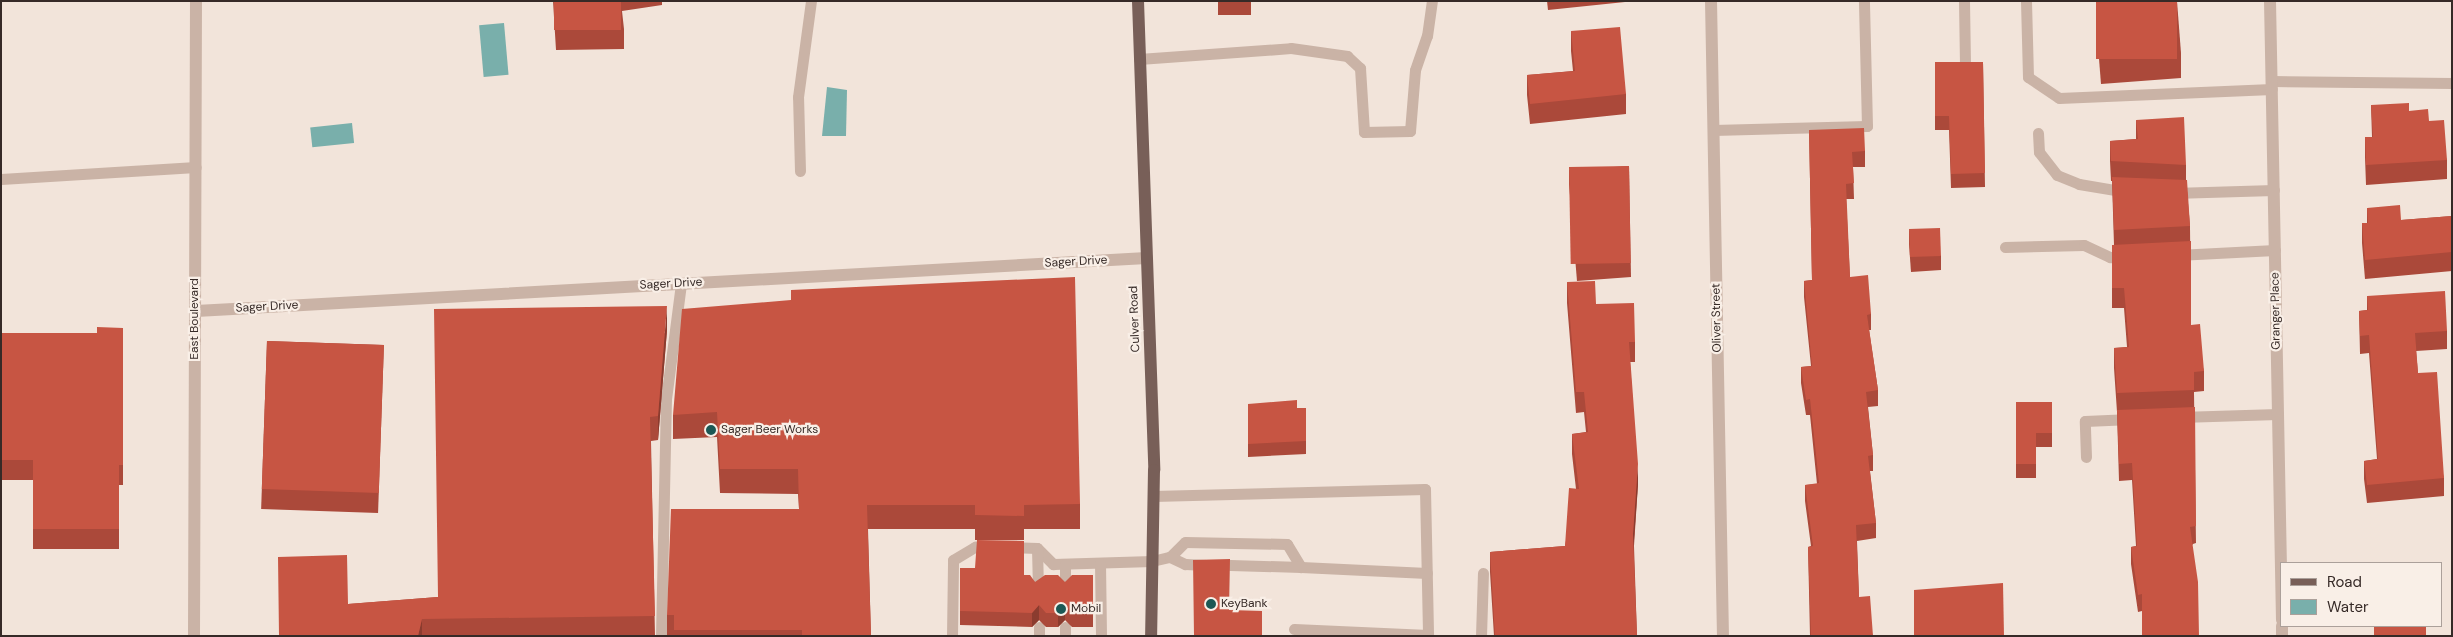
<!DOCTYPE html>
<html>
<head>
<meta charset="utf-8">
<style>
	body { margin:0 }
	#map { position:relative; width:2453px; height:637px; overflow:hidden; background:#f2e4da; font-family:"DM Sans",sans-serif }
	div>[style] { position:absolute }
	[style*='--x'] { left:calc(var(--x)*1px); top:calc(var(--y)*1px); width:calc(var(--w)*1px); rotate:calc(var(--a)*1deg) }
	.water>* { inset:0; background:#79afab; transform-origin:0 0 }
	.service>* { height:11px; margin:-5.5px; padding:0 5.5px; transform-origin:5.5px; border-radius:5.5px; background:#cab3a6 }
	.minor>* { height:12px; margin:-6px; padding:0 6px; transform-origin:6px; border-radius:6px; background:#cab3a6 }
	.primary>* { height:12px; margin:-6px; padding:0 6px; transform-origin:6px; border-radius:6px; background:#785f58 }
	.wall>* { inset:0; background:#ab493a; transform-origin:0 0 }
	.shaded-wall>* { inset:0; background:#8b3c2f }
	.building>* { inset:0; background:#c75543; transform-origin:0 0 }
	.dots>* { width:14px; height:14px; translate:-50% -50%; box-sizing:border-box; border:2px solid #f9efe7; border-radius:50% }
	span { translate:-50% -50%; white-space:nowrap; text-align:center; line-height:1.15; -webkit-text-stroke:4.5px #f9efe7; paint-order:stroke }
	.street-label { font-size:12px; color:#362a27 }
	.poi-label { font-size:12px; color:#362a27 }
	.left { translate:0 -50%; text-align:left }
	.frame { position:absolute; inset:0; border:2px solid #362a27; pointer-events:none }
	.legend { position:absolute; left:2280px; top:562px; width:162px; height:65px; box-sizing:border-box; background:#f9efe7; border:1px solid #aba09a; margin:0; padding:6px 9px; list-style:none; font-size:15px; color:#362a27 }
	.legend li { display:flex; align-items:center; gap:10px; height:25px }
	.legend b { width:25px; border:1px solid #aba09a }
</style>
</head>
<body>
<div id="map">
	<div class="water">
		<div style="left:504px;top:23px;width:52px;height:25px;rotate:85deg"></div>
		<div style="clip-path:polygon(827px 87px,847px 90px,846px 136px,822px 136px)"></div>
		<div style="left:352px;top:123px;width:20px;height:42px;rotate:84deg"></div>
	</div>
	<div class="service">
		<div style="--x:1964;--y:1;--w:66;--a:89.1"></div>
		<div style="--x:2026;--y:1;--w:76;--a:88.5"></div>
		<div style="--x:2028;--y:77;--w:37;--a:34"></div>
		<div style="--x:2059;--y:98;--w:213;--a:-2.4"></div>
		<div style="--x:1139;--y:59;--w:152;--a:-4.1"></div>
		<div style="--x:1291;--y:48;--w:57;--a:8.1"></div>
		<div style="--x:1347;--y:56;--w:18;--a:43"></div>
		<div style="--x:1360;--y:68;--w:64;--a:86.4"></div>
		<div style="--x:1364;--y:132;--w:46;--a:-1.2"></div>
		<div style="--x:1410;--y:131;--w:61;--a:-85.3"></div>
		<div style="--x:1415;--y:70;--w:36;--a:-71"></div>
		<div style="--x:1427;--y:36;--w:35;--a:-82"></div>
		<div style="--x:2272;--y:81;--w:180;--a:0.6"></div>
		<div style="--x:1713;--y:130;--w:154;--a:-1.5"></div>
		<div style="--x:1867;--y:126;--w:125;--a:-91.4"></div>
		<div style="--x:2038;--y:133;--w:19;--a:87"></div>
		<div style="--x:2039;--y:152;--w:29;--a:52"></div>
		<div style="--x:2057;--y:175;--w:24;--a:22"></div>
		<div style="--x:2079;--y:184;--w:49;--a:9.5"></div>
		<div style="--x:800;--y:171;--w:74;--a:-91.5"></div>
		<div style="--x:798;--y:97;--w:97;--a:-82.3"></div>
		<div style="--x:1;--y:179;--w:195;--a:-3.5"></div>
		<div style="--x:2173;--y:193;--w:101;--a:-1.7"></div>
		<div style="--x:2005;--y:247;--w:79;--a:-1.5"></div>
		<div style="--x:2084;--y:245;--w:29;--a:25"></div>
		<div style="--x:2110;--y:257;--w:16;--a:0"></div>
		<div style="--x:2177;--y:255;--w:98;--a:-2.9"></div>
		<div style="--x:2180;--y:417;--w:98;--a:-1.8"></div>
		<div style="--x:2086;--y:457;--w:36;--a:-92"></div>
		<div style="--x:2085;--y:421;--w:46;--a:-2.5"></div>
		<div style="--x:1153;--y:496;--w:272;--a:-1.5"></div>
		<div style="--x:1425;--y:489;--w:147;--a:88.8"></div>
		<div style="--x:1010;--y:547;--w:27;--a:2"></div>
		<div style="--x:1037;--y:548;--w:23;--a:45"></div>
		<div style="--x:1053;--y:564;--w:99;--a:-1.7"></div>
		<div style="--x:1152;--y:561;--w:18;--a:-13"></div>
		<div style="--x:1170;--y:557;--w:21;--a:-45"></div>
		<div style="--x:1185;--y:542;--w:102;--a:1.1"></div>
		<div style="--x:1287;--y:544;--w:27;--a:59"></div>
		<div style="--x:1301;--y:567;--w:126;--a:2.7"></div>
		<div style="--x:1037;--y:548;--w:41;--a:88.6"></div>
		<div style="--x:1170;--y:557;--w:17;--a:25"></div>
		<div style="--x:1185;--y:564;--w:21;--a:3"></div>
		<div style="--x:1100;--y:563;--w:73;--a:89.2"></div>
		<div style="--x:1065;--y:564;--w:25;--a:90"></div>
		<div style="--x:1230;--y:565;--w:71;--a:1.6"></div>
		<div style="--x:1039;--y:627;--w:9;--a:90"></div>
		<div style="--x:1065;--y:627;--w:9;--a:90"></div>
		<div style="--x:1294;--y:629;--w:134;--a:2.6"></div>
		<div style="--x:661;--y:636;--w:237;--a:-88.8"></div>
		<div style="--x:666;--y:399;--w:116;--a:-82.6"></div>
		<div style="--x:952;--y:636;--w:76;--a:-89.2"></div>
		<div style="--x:953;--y:560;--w:26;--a:-31"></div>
		<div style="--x:975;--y:547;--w:16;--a:0"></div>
		<div style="--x:1481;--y:636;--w:63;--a:-88.2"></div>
	</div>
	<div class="minor">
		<div style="--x:1711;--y:1;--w:635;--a:88.92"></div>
		<div style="--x:2270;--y:1;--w:619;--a:88.89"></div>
		<div style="--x:196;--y:311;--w:952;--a:-3.19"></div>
		<div style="--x:2282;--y:626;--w:10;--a:90"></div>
		<div style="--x:194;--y:636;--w:635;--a:-89.82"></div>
	</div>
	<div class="primary">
		<div style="--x:1138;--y:1;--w:469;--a:88"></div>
		<div style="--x:1154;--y:470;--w:166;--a:91"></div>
	</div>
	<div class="wall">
		<div style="clip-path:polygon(553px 1px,662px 1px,662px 5px,622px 11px,624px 29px,624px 49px,556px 50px)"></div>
		<div style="left:1218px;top:1px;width:33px;height:14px"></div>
		<div style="clip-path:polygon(1547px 1px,1625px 1px,1625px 2px,1548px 10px)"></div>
		<div style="clip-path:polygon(2096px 1px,2177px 1px,2181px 53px,2181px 78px,2101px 84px,2096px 21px)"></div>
		<div style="clip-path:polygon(1571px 31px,1626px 94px,1626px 114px,1530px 124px,1527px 95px,1527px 75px,1573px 71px,1571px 51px)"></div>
		<div style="clip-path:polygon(1935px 62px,1983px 62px,1985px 187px,1951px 188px,1949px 130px,1935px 130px)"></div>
		<div style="clip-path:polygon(2371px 105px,2429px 121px,2447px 160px,2447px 179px,2366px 185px,2365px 157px,2365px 137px,2372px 137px)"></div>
		<div style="clip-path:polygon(2136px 120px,2186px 165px,2186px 180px,2190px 226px,2191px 325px,2204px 371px,2204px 391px,2194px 392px,2196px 543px,2193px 544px,2142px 611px,2138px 612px,2131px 564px,2131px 547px,2136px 546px,2132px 480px,2119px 481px,2117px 412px,2114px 368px,2114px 348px,2127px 347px,2124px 308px,2112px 308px,2112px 245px,2114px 245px,2112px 181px,2111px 181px,2110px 161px,2110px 141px,2136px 139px)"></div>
		<div style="clip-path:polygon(1809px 130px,1865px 151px,1865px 167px,1853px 167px,1854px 199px,1846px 199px,1850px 277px,1871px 314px,1871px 330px,1869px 330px,1878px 390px,1878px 406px,1868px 407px,1873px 455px,1873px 471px,1870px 471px,1876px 523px,1876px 538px,1857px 541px,1859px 597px,1873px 636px,1810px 636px,1808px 547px,1811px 546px,1805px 501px,1805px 485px,1817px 484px,1810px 415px,1806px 415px,1801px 383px,1801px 367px,1811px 366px,1804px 297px,1804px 281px,1812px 280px)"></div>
		<div style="clip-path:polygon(1629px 166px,1631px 277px,1577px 281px,1569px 184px,1569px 170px)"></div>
		<div style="clip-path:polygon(2367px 208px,2401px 220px,2452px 216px,2452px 271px,2365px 279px,2362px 243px,2362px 223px,2367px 223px)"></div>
		<div style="clip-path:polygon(1909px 230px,1941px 256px,1941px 270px,1911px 272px,1909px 244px)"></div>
		<div style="clip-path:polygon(1567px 282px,1596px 304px,1635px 342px,1635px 362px,1630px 362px,1638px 484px,1634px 546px,1637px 636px,1494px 636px,1490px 572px,1490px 552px,1565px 546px,1576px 489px,1572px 454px,1572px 434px,1586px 432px,1584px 412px,1576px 413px,1567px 303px)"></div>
		<div style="clip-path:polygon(791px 290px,1080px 504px,1080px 529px,1024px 529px,1024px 540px,975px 540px,975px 529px,868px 529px,871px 636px,667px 636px,667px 615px,799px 509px,798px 494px,720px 493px,717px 437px,673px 439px,673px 415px,791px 300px)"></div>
		<div style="clip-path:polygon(2367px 296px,2447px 331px,2447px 349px,2416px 351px,2418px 373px,2444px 478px,2444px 496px,2367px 503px,2364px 479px,2364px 461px,2377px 459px,2369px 353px,2360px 354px,2359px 311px,2367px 310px)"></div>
		<div style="clip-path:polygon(123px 328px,123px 485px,119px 485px,119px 549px,33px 549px,33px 480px,1px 480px,1px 333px,97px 333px)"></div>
		<div style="clip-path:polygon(667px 330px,658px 440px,651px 441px,655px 636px,279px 636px,348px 604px,438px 597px)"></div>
		<div style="left:267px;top:341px;width:117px;height:168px;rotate:2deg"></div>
		<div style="clip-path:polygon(2016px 402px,2052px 402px,2052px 447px,2036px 447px,2036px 478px,2016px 478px)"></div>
		<div style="clip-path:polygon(1248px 404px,1297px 408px,1306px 408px,1306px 454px,1248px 457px)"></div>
		<div style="clip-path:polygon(960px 568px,1024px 575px,1035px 582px,1065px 582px,1093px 575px,1093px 627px,1072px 627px,1065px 620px,1058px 627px,1046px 627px,1039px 620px,1032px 627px,960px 625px)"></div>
	</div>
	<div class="shaded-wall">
		<div style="clip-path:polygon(667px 306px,667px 330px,658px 440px,658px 416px)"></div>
		<div style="clip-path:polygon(1638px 464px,1638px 484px,1633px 554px,1633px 534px)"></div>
		<div style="clip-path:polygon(1039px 605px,1039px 620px,1032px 627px,1032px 613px)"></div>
		<div style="clip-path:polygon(1065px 605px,1065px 620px,1058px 627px,1058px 613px)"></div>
		<div style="clip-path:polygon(422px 619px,422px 636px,418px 636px)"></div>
	</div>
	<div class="building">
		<div style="left:554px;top:1px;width:67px;height:29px"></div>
		<div style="left:2096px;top:1px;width:81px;height:58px"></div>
		<div style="clip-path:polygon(1620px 27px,1626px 94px,1530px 104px,1527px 75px,1575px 71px,1571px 31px)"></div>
		<div style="clip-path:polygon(1935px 62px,1983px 62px,1985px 173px,1951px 174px,1949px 116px,1935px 116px)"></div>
		<div style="clip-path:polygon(2409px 103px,2409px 111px,2428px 109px,2429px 121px,2444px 120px,2447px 160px,2366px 165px,2365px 137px,2373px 137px,2371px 105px)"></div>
		<div style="clip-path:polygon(2184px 117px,2186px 165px,2111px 161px,2110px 141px,2138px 139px,2136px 120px)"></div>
		<div style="clip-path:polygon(1864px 128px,1865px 151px,1852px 152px,1854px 183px,1846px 184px,1850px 277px,1868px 275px,1871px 314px,1867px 315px,1878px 390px,1866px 392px,1873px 455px,1868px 456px,1876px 523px,1856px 525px,1859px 597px,1870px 596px,1873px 636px,1811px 636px,1808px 547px,1813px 546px,1805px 485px,1819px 483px,1810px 399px,1806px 400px,1801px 367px,1812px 366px,1804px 281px,1812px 280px,1809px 130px)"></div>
		<div style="left:1629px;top:166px;width:97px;height:60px;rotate:89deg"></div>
		<div style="clip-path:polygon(2112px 177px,2187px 180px,2190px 226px,2114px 230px)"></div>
		<div style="clip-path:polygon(2400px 205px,2401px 220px,2452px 216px,2452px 252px,2365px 260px,2362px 223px,2368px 223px,2367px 208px)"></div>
		<div style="left:1940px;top:228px;width:28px;height:31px;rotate:88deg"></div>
		<div style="clip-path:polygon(2191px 241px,2191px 325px,2200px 324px,2204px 371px,2194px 372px,2194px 390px,2117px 393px,2114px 348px,2129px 347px,2124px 288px,2112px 288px,2112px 245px)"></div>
		<div style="clip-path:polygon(1075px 277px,1080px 504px,1024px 505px,1024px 516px,975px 515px,975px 505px,867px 505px,871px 636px,802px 636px,802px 630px,674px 630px,674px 615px,667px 615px,671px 509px,799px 509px,798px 469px,720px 469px,717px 412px,673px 415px,682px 309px,791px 300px,791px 290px)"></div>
		<div style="clip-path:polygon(1595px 281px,1596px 304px,1634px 303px,1635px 342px,1629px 342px,1638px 464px,1633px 534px,1637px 636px,1495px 636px,1490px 552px,1565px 546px,1569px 488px,1579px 489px,1572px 434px,1588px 432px,1584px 392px,1576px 392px,1567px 282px)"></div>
		<div style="clip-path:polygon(2445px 291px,2447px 331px,2415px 333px,2418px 373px,2437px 372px,2444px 478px,2367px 485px,2364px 461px,2378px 459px,2369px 335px,2360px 336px,2359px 311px,2368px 310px,2367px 296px)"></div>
		<div style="clip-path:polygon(667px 306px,658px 416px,650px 417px,655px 616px,422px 619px,418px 636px,279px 636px,278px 557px,347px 555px,348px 604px,438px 597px,434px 309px)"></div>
		<div style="clip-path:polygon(97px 327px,123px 328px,123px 465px,119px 465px,119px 529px,33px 529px,33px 460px,1px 460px,1px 333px,97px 333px)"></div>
		<div style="left:267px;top:341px;width:117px;height:148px;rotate:2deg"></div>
		<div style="clip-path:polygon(1297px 400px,1297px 408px,1306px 408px,1306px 441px,1248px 444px,1248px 404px)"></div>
		<div style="clip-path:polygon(2016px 402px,2052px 402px,2052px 433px,2036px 433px,2036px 464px,2016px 464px)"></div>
		<div style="clip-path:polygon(2195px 407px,2196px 526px,2190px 527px,2198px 582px,2199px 636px,2142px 636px,2142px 594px,2138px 595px,2131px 547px,2137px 546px,2132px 463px,2119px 464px,2117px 410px)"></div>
		<div style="clip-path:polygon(977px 540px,1024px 541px,1024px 575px,1030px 575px,1035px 582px,1045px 575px,1058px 575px,1065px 582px,1072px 575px,1093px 575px,1093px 613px,1072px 613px,1065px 605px,1058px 613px,1046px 613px,1039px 605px,1032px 613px,960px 611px,960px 568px,975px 568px)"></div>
		<div style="clip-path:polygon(1230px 559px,1229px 610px,1262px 611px,1262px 636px,1194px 636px,1193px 560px)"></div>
		<div style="clip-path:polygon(2003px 583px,2004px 636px,1914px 636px,1914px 590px)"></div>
		<div style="left:2374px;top:626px;width:52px;height:10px"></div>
	</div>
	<div class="dots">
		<div style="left:711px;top:430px;background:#1c5855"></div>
		<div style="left:1211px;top:604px;background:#1c5855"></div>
		<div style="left:1061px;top:609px;background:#1c5855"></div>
	</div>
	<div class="street-label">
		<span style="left:1076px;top:262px;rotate:-3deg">Sager Drive</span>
		<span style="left:671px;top:284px;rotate:-3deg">Sager Drive</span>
		<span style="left:267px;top:307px;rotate:-3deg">Sager Drive</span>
		<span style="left:2276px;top:311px;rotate:-91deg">Granger Place</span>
		<span style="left:1717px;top:318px;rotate:-91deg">Oliver Street</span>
		<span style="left:195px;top:319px;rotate:-90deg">East Boulevard</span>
		<span style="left:1135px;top:319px;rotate:-92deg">Culver Road</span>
	</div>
	<div class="poi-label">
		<span class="left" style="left:721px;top:430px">Sager Beer Works</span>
		<span class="left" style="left:1221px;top:604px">KeyBank</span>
		<span class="left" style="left:1071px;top:609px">Mobil</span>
	</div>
	<div class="frame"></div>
	<ul class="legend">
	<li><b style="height:6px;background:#785f58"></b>Road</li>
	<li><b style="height:14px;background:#79afab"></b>Water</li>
	</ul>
</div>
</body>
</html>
